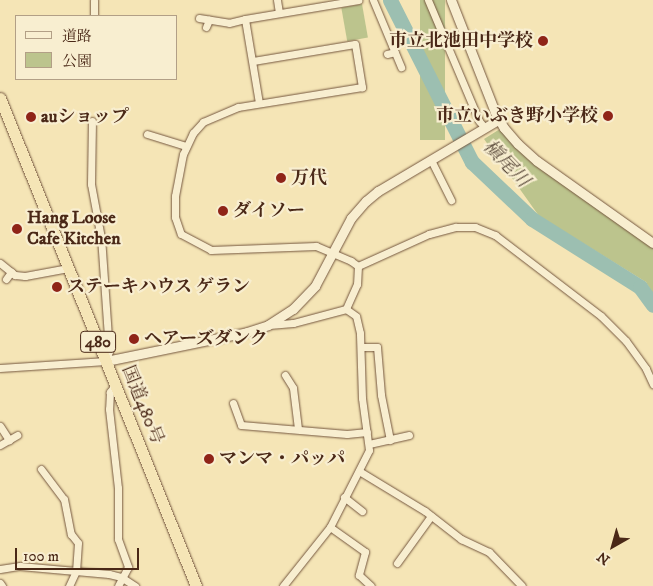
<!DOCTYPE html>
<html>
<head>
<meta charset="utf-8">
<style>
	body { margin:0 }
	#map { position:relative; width:653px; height:586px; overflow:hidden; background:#f5e5b6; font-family:"IM FELL DW Pica","Noto Serif JP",serif }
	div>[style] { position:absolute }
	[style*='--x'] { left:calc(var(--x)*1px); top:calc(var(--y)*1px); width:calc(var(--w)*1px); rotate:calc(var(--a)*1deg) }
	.green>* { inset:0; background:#bcc48d; transform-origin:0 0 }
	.river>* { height:15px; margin:-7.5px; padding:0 7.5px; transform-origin:7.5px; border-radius:7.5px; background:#9cbfb1 }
	.roads { filter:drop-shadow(0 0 1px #75573f) drop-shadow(0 0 1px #75573f) }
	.minor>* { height:7px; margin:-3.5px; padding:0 3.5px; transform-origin:3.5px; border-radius:3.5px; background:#f8eed0 }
	.tertiary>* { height:9px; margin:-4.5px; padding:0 4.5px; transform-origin:4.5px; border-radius:4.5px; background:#f8eed0 }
	.trunk>* { height:11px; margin:-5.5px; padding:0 5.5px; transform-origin:5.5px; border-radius:5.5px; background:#f5e5b6 }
	.dots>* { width:14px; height:14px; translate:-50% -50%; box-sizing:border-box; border:2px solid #f8eed0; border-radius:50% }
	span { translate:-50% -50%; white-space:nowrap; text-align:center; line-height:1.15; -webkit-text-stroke:4.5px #f8eed0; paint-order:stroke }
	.shield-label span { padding:1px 4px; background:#f8eed0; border:1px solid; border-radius:4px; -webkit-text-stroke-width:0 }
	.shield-label { font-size:16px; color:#4a2817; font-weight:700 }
	.poi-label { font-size:18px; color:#4a2817; font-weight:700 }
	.right { translate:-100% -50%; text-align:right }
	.left { translate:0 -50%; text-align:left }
	.street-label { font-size:18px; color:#4a2817 }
	.water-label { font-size:19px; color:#5e4e3e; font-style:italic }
	.legend { position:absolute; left:15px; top:15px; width:162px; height:65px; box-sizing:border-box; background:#f8eed0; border:1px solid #b29f86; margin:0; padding:6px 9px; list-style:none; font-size:15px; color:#4a2817 }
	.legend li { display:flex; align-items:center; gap:10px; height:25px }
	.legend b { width:25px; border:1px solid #b29f86 }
	.north { position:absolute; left:588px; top:521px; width:50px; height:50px; -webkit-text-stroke:4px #f8eed0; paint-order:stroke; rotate:218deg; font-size:14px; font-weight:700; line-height:20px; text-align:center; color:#4a2817 }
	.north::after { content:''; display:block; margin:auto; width:18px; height:22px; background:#4a2817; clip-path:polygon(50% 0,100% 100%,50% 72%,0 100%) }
	.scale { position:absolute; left:15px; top:548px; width:124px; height:22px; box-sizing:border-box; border:2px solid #4a2817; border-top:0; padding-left:6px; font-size:15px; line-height:18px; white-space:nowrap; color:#4a2817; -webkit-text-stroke:4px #f8eed0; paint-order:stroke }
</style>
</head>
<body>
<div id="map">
	<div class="green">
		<div style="left:420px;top:0;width:25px;height:140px"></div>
		<div style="left:362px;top:4px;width:34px;height:21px;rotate:80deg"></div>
		<div style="clip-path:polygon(500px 129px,653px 247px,653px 294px,646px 282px,539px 216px,484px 139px)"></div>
	</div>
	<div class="river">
		<div style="--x:390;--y:0;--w:182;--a:63.2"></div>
		<div style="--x:472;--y:162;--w:83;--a:43.5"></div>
		<div style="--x:532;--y:219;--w:128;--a:32.2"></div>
		<div style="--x:640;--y:287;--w:22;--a:54"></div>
	</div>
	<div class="roads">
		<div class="minor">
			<div style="--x:277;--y:0;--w:13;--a:81"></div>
			<div style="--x:373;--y:0;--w:73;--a:67.3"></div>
			<div style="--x:428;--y:0;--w:131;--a:67.1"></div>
			<div style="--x:479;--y:121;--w:9;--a:49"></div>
			<div style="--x:94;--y:16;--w:16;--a:-90"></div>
			<div style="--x:199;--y:18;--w:30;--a:9"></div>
			<div style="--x:229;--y:23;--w:16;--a:-14"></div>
			<div style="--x:206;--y:27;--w:8;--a:-67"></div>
			<div style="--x:387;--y:54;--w:8;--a:-14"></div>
			<div style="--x:253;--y:61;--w:103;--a:-9.5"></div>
			<div style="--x:355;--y:44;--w:44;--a:80.8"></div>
			<div style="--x:362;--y:87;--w:126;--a:170.8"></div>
			<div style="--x:238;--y:107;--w:38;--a:157"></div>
			<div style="--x:203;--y:122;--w:15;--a:132"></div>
			<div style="--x:193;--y:133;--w:23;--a:115"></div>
			<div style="--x:183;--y:154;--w:43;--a:100.8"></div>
			<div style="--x:175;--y:196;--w:21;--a:90"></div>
			<div style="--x:175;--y:217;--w:18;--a:71"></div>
			<div style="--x:181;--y:234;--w:34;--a:28"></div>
			<div style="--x:211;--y:250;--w:105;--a:-2.2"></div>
			<div style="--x:316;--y:246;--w:38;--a:23"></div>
			<div style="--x:351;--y:261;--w:9;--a:36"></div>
			<div style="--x:358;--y:266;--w:18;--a:93"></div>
			<div style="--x:357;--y:284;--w:27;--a:114"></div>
			<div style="--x:346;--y:309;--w:55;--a:165.2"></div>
			<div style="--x:293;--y:323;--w:24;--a:175"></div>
			<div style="--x:259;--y:103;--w:85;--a:-99.5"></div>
			<div style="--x:245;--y:19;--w:115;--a:-9.5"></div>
			<div style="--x:147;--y:134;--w:41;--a:17.1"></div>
			<div style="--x:431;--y:160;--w:45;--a:63.4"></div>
			<div style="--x:0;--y:263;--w:19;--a:39"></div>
			<div style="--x:15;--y:275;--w:10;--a:6"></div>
			<div style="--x:25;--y:276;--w:44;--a:-10.5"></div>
			<div style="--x:358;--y:266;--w:78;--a:-24.3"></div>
			<div style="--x:429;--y:234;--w:28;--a:-15"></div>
			<div style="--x:456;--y:227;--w:19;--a:0"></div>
			<div style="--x:475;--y:227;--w:22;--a:22"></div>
			<div style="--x:495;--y:235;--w:133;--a:37.4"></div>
			<div style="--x:601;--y:316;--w:35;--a:45"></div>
			<div style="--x:626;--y:341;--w:34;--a:54"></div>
			<div style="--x:646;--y:369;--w:17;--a:65"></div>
			<div style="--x:6;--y:279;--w:9;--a:-54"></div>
			<div style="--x:361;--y:347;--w:16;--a:0"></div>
			<div style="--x:377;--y:347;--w:48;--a:85.2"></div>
			<div style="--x:381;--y:395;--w:46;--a:78.7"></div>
			<div style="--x:0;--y:368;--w:106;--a:-3.8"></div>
			<div style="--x:106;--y:361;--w:10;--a:-73"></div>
			<div style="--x:109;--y:351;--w:113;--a:-94"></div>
			<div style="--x:101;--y:238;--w:55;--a:-100.5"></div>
			<div style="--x:91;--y:184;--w:63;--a:-89.1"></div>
			<div style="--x:285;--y:375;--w:15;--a:58"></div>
			<div style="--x:293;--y:388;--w:41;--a:83"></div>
			<div style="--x:115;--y:385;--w:9;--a:126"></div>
			<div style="--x:110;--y:392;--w:17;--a:93"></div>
			<div style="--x:109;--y:409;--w:80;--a:83.5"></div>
			<div style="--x:118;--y:488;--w:51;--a:90"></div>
			<div style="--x:118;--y:539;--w:30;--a:70"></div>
			<div style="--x:128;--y:567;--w:21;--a:118"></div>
			<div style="--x:233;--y:403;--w:23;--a:70"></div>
			<div style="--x:241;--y:425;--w:106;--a:4.9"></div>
			<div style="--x:347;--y:434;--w:20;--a:-6"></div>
			<div style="--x:0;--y:426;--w:17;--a:57"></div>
			<div style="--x:369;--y:444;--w:41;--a:-12.7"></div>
			<div style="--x:0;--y:445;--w:20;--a:-30"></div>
			<div style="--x:41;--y:469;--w:38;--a:53"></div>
			<div style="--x:64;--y:499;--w:36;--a:79"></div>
			<div style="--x:71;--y:534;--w:11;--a:52"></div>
			<div style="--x:78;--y:543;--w:28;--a:94"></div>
			<div style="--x:76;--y:571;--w:17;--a:115"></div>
			<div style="--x:359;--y:471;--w:77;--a:31.2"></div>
			<div style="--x:425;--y:511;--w:46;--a:37.9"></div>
			<div style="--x:461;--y:539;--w:31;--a:25"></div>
			<div style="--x:489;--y:552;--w:47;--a:45.9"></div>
			<div style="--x:344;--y:497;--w:23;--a:38"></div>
			<div style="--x:330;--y:527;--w:43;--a:35.5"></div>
			<div style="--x:365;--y:552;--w:24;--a:105"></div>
			<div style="--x:359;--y:575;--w:16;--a:43"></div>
			<div style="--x:397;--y:563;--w:58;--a:-54.1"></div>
			<div style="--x:0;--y:569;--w:20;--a:-9"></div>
			<div style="--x:20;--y:566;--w:89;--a:5.1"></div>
			<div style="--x:109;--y:574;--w:12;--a:14"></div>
			<div style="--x:121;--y:577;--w:17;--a:33"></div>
			<div style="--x:0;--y:583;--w:4;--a:56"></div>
			<div style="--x:283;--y:586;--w:75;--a:-51.5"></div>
			<div style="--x:330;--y:527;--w:86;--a:-63.1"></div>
			<div style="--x:369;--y:450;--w:52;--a:-97.7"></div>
			<div style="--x:362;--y:398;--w:65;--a:-91.8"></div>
			<div style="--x:360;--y:333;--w:17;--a:-103"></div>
			<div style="--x:356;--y:316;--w:12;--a:-145"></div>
		</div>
		<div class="tertiary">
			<div style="--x:451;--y:0;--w:120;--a:68.6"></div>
			<div style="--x:495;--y:112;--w:18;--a:61"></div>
			<div style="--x:504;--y:128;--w:21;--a:49"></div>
			<div style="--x:518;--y:144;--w:25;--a:42"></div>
			<div style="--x:537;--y:161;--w:142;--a:35.3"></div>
			<div style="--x:106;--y:361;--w:144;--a:-11.6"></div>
			<div style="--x:247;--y:332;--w:22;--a:-18"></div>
			<div style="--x:268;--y:325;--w:30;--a:-33"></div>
			<div style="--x:293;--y:309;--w:32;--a:-46"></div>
			<div style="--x:315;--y:286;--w:77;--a:-62.1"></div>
			<div style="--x:351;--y:218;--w:23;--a:-49"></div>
			<div style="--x:366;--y:201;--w:16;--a:-40"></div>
			<div style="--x:378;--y:191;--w:139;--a:-30.6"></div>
		</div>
		<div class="trunk">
			<div style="--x:0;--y:98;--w:526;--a:68.12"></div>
		</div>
	</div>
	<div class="dots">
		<div style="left:543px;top:41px;background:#8f2418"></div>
		<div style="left:608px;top:116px;background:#8f2418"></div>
		<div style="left:31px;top:117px;background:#8f2418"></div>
		<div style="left:281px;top:178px;background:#8f2418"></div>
		<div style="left:223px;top:211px;background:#8f2418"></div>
		<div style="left:17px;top:229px;background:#8f2418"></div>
		<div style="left:57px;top:287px;background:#8f2418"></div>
		<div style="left:134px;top:339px;background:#8f2418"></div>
		<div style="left:209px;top:459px;background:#8f2418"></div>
	</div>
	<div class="shield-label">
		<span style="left:98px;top:342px">480</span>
	</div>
	<div class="poi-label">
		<span class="right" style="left:533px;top:41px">市立北池田中学校</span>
		<span class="right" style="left:598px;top:116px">市立いぶき野小学校</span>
		<span class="left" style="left:41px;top:117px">auショップ</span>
		<span class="left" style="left:291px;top:178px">万代</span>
		<span class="left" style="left:233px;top:211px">ダイソー</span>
		<span class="left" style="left:27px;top:229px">Hang Loose<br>Cafe Kitchen</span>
		<span class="left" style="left:67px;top:287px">ステーキハウス ゲラン</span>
		<span class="left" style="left:144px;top:339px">ヘアーズダンク</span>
		<span class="left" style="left:219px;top:459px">マンマ・パッパ</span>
	</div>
	<div class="street-label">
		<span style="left:142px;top:405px;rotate:68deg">国道480号</span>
	</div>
	<div class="water-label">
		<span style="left:506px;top:164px;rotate:46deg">槇尾川</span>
	</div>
	<ul class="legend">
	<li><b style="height:6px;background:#f8eed0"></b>道路</li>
	<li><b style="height:14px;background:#bcc48d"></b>公園</li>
	</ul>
	<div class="north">N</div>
	<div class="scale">100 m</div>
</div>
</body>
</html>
